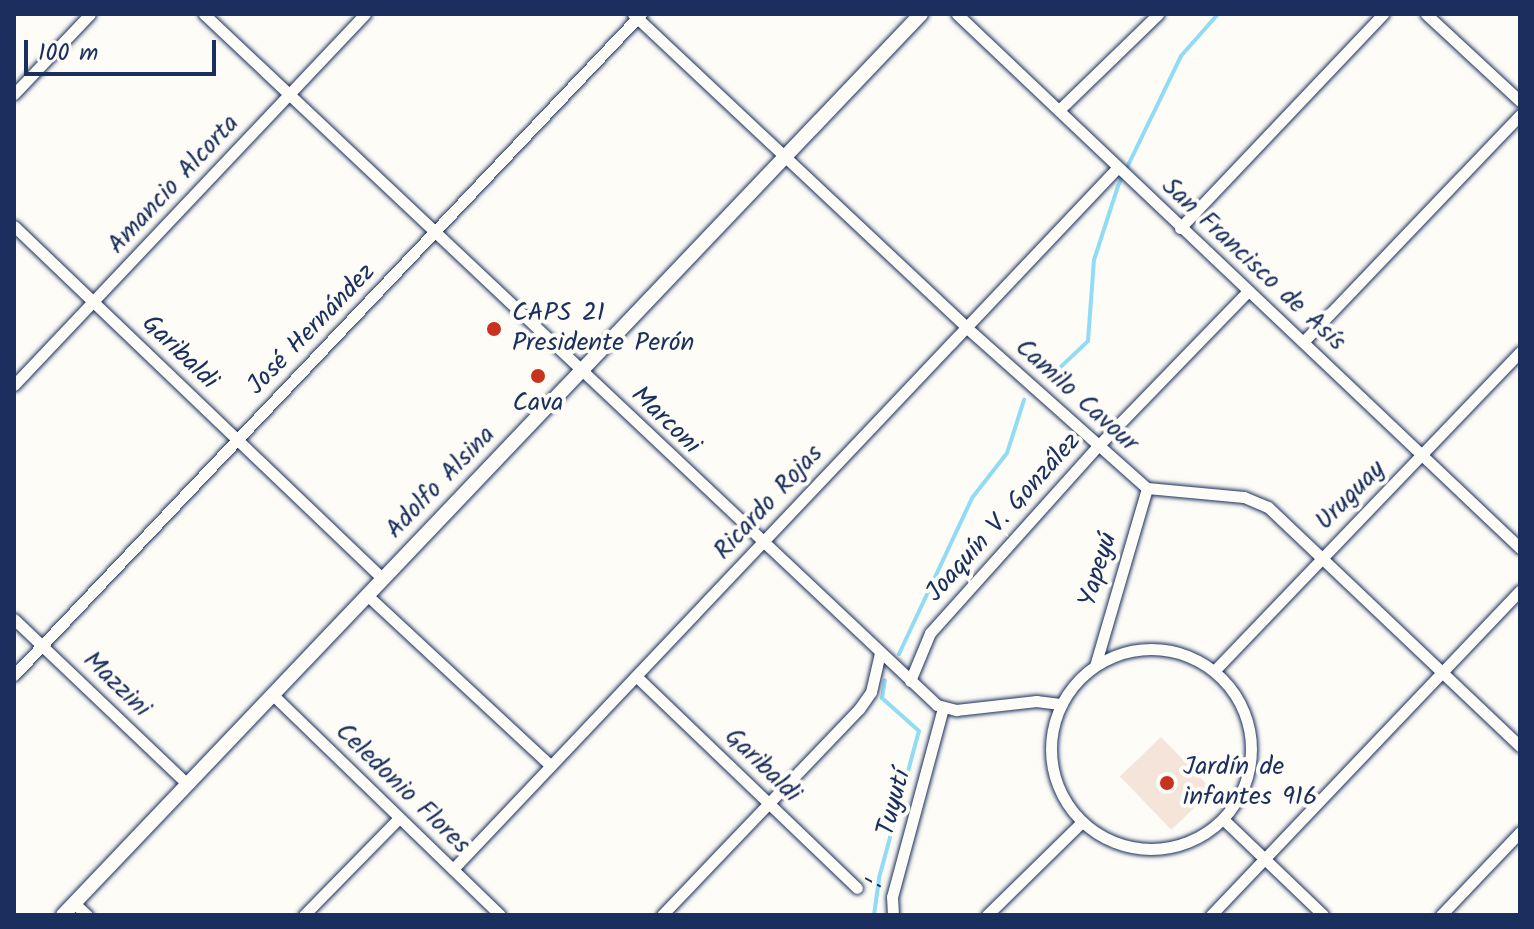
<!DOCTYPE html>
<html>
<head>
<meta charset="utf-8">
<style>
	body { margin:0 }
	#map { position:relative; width:1534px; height:929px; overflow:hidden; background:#fdfcf7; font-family:Kalam,sans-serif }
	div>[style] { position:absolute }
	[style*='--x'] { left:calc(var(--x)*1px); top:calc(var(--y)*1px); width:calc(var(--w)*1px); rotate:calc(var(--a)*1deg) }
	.built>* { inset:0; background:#f4e4da; transform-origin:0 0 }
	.stream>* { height:4px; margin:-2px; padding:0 2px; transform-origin:2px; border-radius:2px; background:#92dbf4 }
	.path>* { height:2px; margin-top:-1px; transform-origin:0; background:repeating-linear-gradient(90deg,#1b2f5e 0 8px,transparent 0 14px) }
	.roads { filter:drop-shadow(0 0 2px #1b2f5e) drop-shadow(0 0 2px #1b2f5e) }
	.minor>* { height:11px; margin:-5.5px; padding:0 5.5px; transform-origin:5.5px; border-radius:5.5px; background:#fdfcf7 }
	.minor>.ring { margin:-5.5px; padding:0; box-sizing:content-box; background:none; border:11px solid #fdfcf7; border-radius:50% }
	.tertiary>* { height:14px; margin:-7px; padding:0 7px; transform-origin:7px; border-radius:7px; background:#fdfcf7 }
	.dots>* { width:22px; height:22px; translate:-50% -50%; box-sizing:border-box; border:4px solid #fdfcf7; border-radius:50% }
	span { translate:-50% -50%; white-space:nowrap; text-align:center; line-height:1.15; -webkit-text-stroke:8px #fdfcf7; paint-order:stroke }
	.street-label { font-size:26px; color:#1b2f5e }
	.poi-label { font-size:26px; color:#1b2f5e }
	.left { translate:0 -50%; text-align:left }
	.frame { position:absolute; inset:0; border:16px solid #1b2f5e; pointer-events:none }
	.scale { position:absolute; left:24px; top:40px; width:192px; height:36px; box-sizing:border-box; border:4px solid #1b2f5e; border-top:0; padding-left:10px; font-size:24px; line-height:28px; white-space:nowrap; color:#1b2f5e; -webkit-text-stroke:6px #fdfcf7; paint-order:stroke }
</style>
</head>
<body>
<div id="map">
	<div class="built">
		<div style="left:1161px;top:737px;width:74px;height:57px;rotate:46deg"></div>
	</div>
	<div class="stream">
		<div style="--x:1048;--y:379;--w:55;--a:-43.5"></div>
		<div style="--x:1088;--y:341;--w:81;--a:-85.8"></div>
		<div style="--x:1094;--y:260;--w:78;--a:-72"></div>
		<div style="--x:1118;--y:186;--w:144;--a:-64.1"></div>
		<div style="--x:1181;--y:56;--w:56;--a:-48.6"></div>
		<div style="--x:899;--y:654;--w:172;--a:-64.9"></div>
		<div style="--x:972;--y:498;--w:57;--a:-52.1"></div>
		<div style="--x:1007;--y:453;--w:56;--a:-72.2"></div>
		<div style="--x:874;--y:915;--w:37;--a:-82"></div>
		<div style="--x:879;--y:878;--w:152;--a:-74.8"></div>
		<div style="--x:919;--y:731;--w:50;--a:-138.3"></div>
		<div style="--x:882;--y:698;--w:18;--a:-81"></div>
	</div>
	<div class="path">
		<div style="--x:865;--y:878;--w:18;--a:29"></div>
	</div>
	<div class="roads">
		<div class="minor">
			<div style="--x:204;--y:14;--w:1007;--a:43.31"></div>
			<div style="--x:937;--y:705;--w:20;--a:15"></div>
			<div style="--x:956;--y:710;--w:81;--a:-6.4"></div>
			<div style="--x:1036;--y:701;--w:26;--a:7"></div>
			<div style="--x:633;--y:14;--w:457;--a:43.2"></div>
			<div style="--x:966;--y:327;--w:242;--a:41.7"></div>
			<div style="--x:1147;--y:488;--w:97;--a:5.3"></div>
			<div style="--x:1244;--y:497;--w:26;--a:23"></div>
			<div style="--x:1268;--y:507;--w:347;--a:43.5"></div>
			<div style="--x:957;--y:14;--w:776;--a:43.49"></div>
			<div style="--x:1426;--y:14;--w:128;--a:42.8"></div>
			<div style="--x:14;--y:94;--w:110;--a:-46.5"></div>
			<div style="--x:1059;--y:110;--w:138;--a:-44.1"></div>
			<div style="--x:14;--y:226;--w:511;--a:43.73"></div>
			<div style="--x:1180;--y:228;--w:295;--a:-46.5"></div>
			<div style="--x:1303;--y:342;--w:314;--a:-46.3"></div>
			<div style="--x:14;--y:385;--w:511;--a:-46.59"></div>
			<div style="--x:368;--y:596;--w:248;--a:42.9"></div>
			<div style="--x:14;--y:619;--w:239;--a:43.6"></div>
			<div class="ring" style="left:1051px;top:649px;width:189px;height:189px"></div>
			<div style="--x:1095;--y:666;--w:185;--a:-73.7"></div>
			<div style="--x:1215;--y:670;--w:441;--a:-46.2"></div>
			<div style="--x:14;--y:675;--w:911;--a:-46.51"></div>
			<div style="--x:636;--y:676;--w:306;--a:43.8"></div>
			<div style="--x:910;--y:681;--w:52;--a:-67.4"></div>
			<div style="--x:930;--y:633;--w:251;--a:-48.1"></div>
			<div style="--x:1098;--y:446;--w:216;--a:-45.9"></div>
			<div style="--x:273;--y:695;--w:316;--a:44.1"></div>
			<div style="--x:1224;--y:820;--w:137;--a:43.8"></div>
			<div style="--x:453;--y:869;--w:966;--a:-46.55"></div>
			<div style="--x:74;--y:903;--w:18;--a:43"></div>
			<div style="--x:304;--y:915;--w:136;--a:-45.6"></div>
			<div style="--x:662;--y:915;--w:285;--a:-46.3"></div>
			<div style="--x:859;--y:709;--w:21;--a:-55"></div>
			<div style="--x:871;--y:692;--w:39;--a:-77"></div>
			<div style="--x:893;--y:915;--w:18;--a:-93"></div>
			<div style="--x:892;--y:897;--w:196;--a:-74.9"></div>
			<div style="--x:987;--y:915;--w:133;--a:-44.4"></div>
			<div style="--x:1211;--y:915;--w:448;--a:-46.4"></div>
			<div style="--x:1441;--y:915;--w:115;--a:-46.4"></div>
		</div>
		<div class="tertiary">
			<div style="--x:63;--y:915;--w:1244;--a:-46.4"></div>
		</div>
	</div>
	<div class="dots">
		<div style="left:494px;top:329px;background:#c8321e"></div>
		<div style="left:538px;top:376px;background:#c8321e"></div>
		<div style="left:1167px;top:783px;background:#c8321e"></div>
	</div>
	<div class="street-label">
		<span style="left:174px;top:185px;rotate:-47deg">Amancio Alcorta</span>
		<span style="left:1253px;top:265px;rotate:43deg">San Francisco de Asís</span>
		<span style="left:312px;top:330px;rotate:-46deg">José Hernández</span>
		<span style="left:179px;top:353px;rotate:44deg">Garibaldi</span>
		<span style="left:1076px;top:396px;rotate:42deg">Camilo Cavour</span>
		<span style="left:665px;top:421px;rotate:44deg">Marconi</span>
		<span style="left:441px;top:483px;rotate:-46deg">Adolfo Alsina</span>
		<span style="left:1351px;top:496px;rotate:-45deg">Uruguay</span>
		<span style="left:769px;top:503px;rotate:-47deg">Ricardo Rojas</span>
		<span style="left:1004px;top:518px;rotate:-48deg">Joaquín V. González</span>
		<span style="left:1099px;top:570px;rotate:-73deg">Yapeyú</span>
		<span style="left:116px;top:685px;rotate:44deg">Mazzini</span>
		<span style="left:762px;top:766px;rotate:44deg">Garibaldi</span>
		<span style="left:402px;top:789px;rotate:44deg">Celedonio Flores</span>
		<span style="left:895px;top:803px;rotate:-75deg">Tuyutí</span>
	</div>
	<div class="poi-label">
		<span class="left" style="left:512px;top:329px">CAPS 21<br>Presidente Perón</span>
		<span style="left:538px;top:404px">Cava</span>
		<span class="left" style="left:1183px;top:783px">Jardín de<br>infantes 916</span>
	</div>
	<div class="frame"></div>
	<div class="scale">100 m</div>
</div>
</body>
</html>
